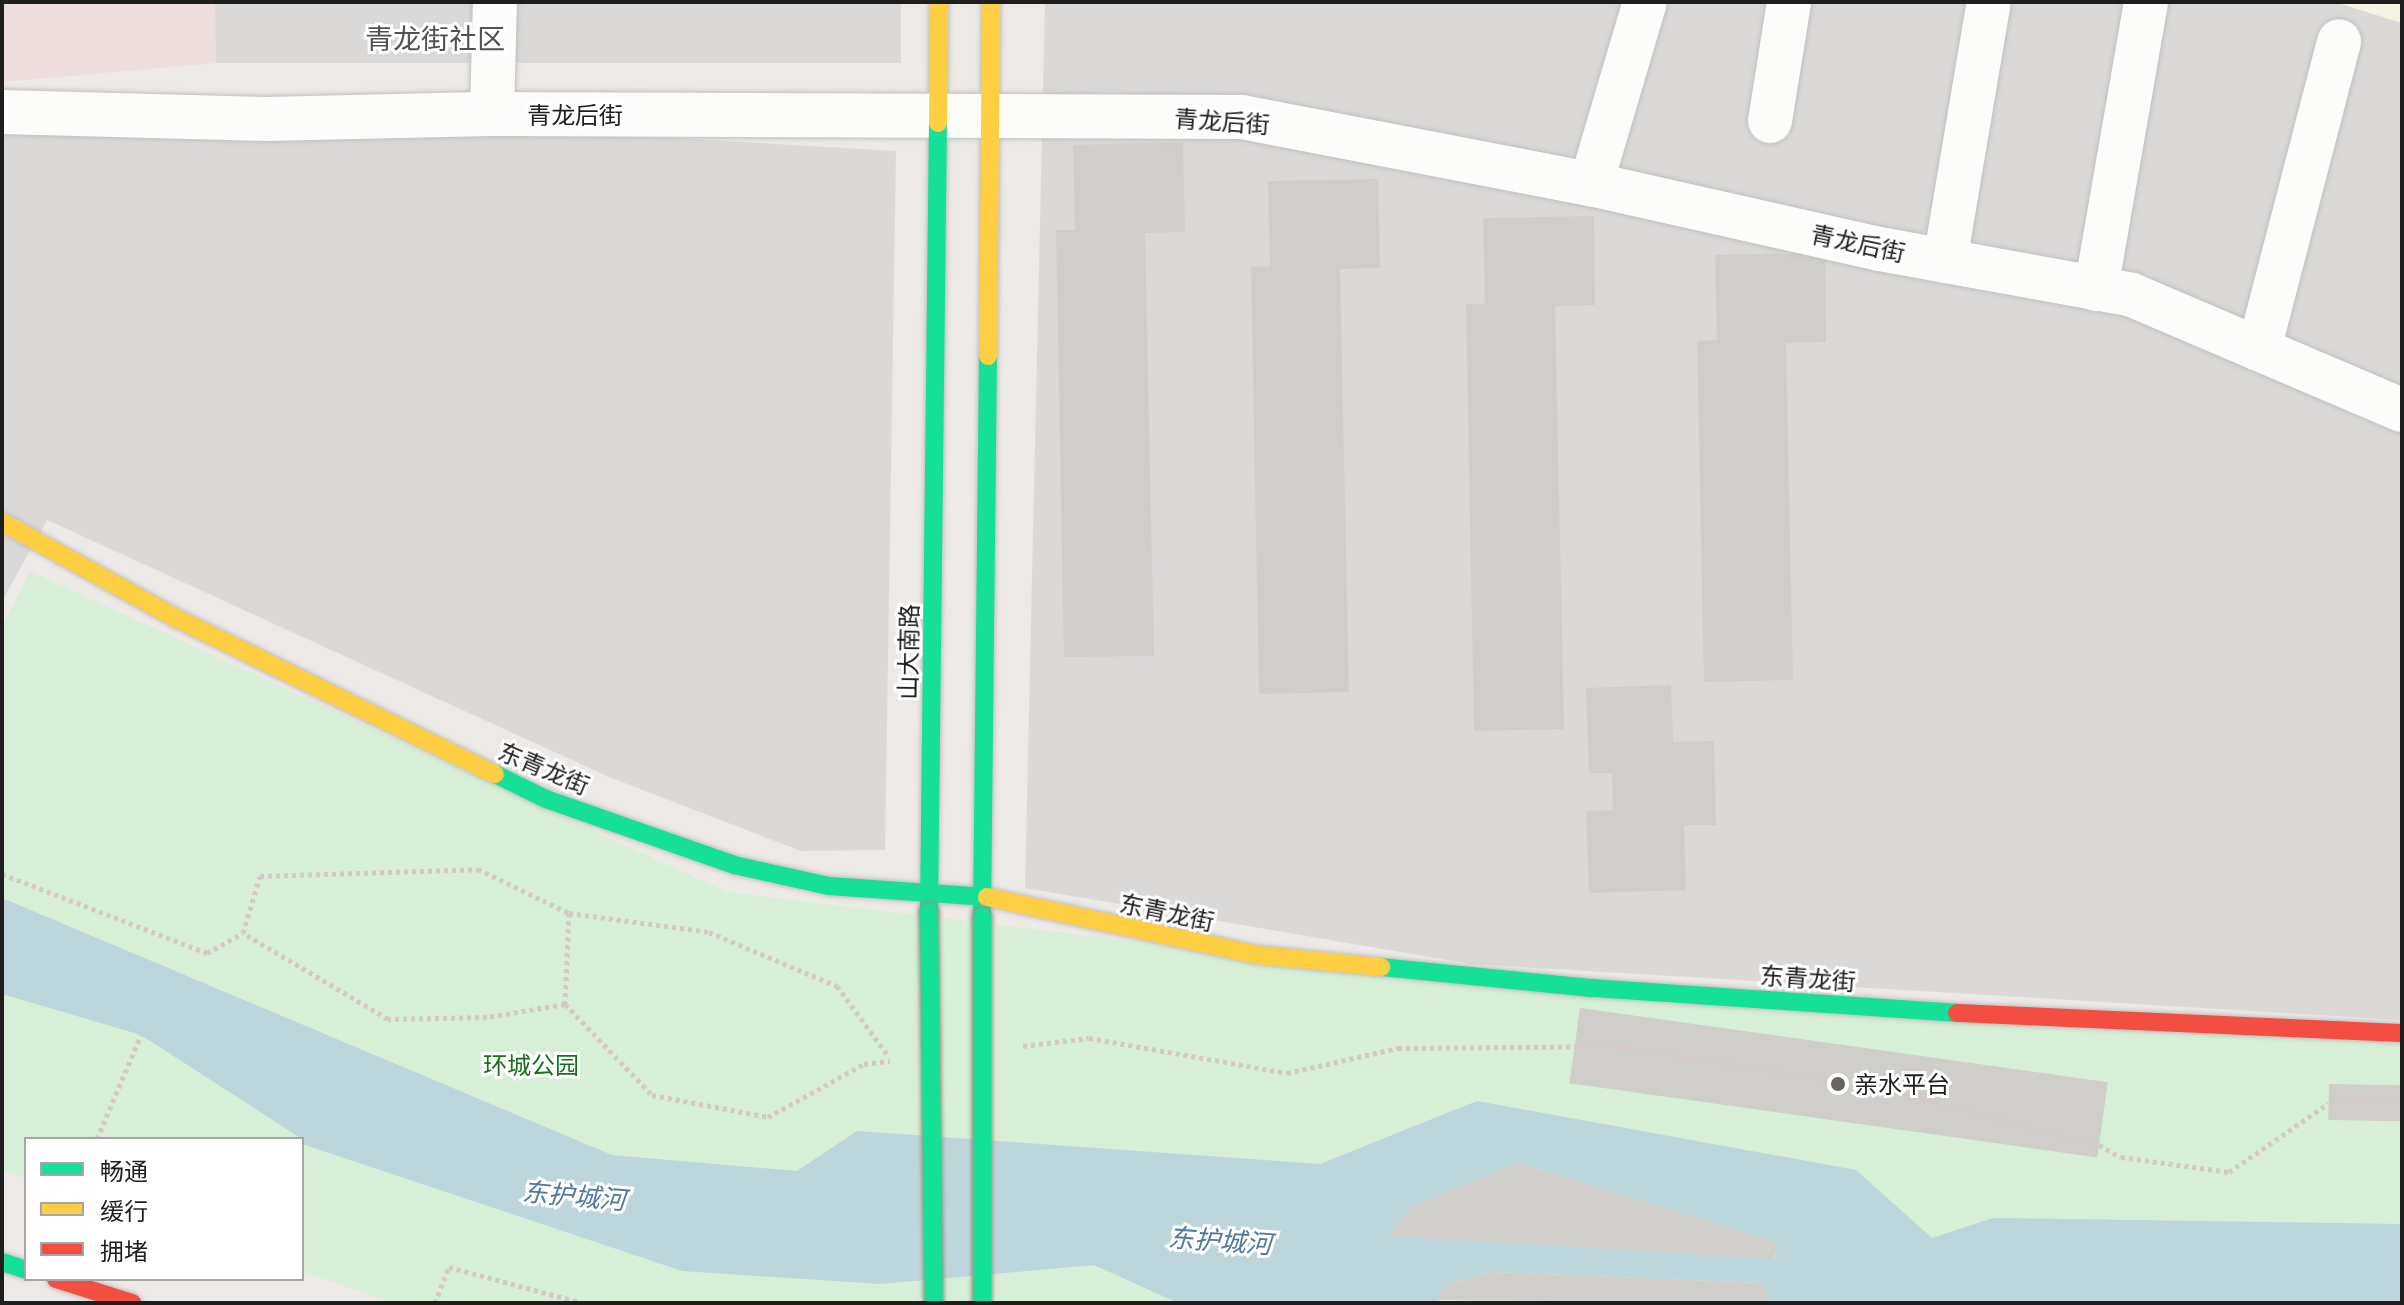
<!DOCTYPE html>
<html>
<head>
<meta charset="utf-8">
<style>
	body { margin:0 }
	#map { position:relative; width:2404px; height:1305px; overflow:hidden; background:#ece9e6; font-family:Lato,"Noto Sans SC",sans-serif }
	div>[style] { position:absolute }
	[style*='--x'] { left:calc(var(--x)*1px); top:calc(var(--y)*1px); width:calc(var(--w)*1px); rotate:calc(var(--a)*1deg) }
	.residential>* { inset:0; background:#dbd9d8; transform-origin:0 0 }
	.commercial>* { inset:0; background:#eddedd }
	.education>* { inset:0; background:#f5f3e2 }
	.park>* { inset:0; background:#d7efd6 }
	.water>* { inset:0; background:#bdd6dc }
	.building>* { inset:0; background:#d0cecb; transform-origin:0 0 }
	.path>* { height:5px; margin-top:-2.5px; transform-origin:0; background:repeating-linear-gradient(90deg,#d5c8c7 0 4px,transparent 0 8px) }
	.roads { filter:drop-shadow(0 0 2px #c2c0bf) drop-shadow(0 0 2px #c2c0bf) }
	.street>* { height:44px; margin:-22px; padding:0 22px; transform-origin:22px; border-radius:22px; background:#fcfcfb }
	.fast>* { height:18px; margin:-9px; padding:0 9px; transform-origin:9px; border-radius:9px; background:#16e098 }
	.slow>* { height:18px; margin:-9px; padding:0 9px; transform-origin:9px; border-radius:9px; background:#ffcf43 }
	.jam>* { height:18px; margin:-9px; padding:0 9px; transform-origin:9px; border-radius:9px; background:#f24e42 }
	.bridges { filter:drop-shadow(0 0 2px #939380) drop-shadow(0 0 2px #939380) }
	.fast-bridge>* { height:18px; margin:-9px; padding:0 9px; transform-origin:9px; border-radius:9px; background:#16e098 }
	.dots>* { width:22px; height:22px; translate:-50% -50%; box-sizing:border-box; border:4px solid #fff; border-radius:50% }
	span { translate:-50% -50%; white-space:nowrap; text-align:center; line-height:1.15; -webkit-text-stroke:6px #fff; paint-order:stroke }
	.street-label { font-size:24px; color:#1e1e1e }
	.park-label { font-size:24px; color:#16711b }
	.poi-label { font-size:24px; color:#1e1e1e }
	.left { translate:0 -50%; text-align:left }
	.water-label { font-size:26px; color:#50799d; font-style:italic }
	.quarter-label { font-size:28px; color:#515151 }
	.frame { position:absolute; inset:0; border:4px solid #1e1e1e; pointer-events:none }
	.legend { position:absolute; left:24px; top:1137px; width:280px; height:144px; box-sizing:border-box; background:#fff; border:2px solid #a5a5a5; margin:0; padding:10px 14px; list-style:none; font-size:24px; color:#1e1e1e }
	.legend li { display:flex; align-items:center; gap:16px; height:40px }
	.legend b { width:40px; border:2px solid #a5a5a5 }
</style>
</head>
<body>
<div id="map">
	<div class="residential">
		<div style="left:214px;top:2px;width:687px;height:61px"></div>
		<div style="clip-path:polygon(1045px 2px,2335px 2px,2402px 23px,2402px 1020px,1471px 964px,1025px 888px)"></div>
		<div style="clip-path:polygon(2px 99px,896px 151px,885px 850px,801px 851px,609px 777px,47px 520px,2px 601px)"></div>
	</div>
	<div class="commercial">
		<div style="clip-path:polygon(2px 2px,215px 2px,216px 63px,2px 82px)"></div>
	</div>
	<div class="education">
		<div style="clip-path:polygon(2335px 2px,2402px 2px,2402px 23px)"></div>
	</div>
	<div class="park">
		<div style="clip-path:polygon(30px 571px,727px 892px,1471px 982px,2402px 1026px,2402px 1303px,393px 1303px,302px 1271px,302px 1139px,26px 1139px,26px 1178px,2px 1170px,2px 628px)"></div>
	</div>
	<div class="water">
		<div style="clip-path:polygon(evenodd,2px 898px,612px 1155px,797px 1171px,857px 1131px,1320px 1164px,1477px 1101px,1856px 1170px,1932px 1238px,1993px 1218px,2402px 1224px,2402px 1303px,1766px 1303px,1762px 1283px,1494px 1272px,1448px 1284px,1436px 1299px,1442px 1303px,1178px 1303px,1094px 1265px,880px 1284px,682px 1271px,302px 1144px,302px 1139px,141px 1035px,2px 994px,2px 898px,1518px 1163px,1778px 1243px,1775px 1258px,1774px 1259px,1518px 1163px)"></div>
	</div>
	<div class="building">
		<div style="clip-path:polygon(1183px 142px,1185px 232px,1145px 233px,1154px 656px,1064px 657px,1056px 230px,1075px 230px,1073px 145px)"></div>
		<div style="clip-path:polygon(1378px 179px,1380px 268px,1340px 269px,1349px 692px,1259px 694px,1251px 267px,1270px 266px,1268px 181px)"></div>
		<div style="clip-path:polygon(1594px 216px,1595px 305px,1555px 306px,1564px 729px,1474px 731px,1466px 304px,1485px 304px,1483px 218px)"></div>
		<div style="clip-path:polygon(1825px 253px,1826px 342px,1786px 343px,1793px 680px,1704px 682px,1697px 341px,1717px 340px,1715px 255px)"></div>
		<div style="clip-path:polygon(1671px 685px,1673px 742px,1714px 741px,1716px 825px,1684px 825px,1686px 890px,1589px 893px,1586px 811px,1613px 810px,1612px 773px,1589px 773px,1586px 688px)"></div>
		<div style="left:1580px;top:1008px;width:533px;height:76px;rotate:8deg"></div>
		<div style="left:2329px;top:1084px;width:73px;height:36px;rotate:1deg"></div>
		<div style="clip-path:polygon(1518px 1163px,1779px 1243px,1774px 1259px,1389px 1236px,1409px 1208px)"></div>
		<div style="clip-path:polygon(1494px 1272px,1762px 1283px,1768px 1298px,1766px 1303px,1435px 1300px,1448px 1284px)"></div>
	</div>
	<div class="path">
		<div style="--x:2;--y:874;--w:220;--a:21.1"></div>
		<div style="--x:207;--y:953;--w:41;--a:-29.1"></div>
		<div style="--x:569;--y:913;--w:91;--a:92.5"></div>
		<div style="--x:565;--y:1004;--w:126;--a:46.3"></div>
		<div style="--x:652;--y:1095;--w:118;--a:10.7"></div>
		<div style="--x:768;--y:1117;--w:110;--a:-28.9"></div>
		<div style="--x:864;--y:1064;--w:26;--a:-7"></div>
		<div style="--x:565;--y:1004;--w:79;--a:170.5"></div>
		<div style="--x:487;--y:1017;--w:99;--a:178.8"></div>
		<div style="--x:388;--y:1019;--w:169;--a:-149.3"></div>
		<div style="--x:243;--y:933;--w:59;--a:-73.4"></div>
		<div style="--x:260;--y:876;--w:218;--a:-1.8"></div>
		<div style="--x:478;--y:869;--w:101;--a:25.8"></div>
		<div style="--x:569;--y:913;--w:141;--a:7.7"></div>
		<div style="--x:709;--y:932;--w:139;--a:22.9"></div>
		<div style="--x:837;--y:986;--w:84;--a:53.7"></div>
		<div style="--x:1023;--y:1046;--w:66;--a:-6.9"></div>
		<div style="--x:1089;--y:1038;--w:201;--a:10"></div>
		<div style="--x:1287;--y:1073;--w:114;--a:-12.7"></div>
		<div style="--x:1398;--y:1048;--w:219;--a:-0.5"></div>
		<div style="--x:1617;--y:1046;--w:268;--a:9.2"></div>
		<div style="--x:1882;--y:1089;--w:224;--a:14.5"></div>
		<div style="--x:2099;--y:1145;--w:25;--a:29"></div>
		<div style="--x:2121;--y:1157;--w:109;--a:7.9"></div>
		<div style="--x:2229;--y:1172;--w:121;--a:-34.6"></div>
		<div style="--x:2329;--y:1103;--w:73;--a:-5.5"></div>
		<div style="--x:97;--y:1139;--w:113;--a:-67.1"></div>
		<div style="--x:435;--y:1303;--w:39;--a:-69"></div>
		<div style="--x:449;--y:1267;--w:138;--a:15.1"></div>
	</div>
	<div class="roads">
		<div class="street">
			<div style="--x:2;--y:112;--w:263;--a:1.5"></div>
			<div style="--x:265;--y:119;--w:227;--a:-1.3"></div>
			<div style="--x:492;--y:114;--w:750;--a:0.23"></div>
			<div style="--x:1242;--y:117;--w:355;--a:10.9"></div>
			<div style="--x:1591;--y:184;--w:296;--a:12.7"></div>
			<div style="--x:1880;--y:249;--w:256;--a:10.3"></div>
			<div style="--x:2132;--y:295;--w:293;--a:23.1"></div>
			<div style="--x:492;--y:114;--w:112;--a:-88.5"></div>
			<div style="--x:1770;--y:121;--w:121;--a:-80.9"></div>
			<div style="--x:1591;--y:184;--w:190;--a:-73.5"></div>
			<div style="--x:1945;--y:261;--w:263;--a:-80.4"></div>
			<div style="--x:2096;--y:289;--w:291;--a:-80.1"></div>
			<div style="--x:2259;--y:349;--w:318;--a:-75.4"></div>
		</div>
		<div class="fast">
			<div style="--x:495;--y:774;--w:57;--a:26.1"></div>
			<div style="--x:546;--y:799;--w:199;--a:19.3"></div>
			<div style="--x:734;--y:865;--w:97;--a:12.5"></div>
			<div style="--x:829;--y:886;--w:158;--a:4"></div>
			<div style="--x:929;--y:912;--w:789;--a:-89.35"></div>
			<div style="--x:982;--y:917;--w:561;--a:-89.39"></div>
			<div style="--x:1381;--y:967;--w:212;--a:5.7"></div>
			<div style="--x:1592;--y:988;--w:366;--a:3.9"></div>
			<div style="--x:2;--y:1262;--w:25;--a:18"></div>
		</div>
		<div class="slow">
			<div style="--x:938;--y:123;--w:121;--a:-89.5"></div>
			<div style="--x:988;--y:356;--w:354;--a:-89.5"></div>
			<div style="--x:2;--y:522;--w:199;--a:28.9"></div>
			<div style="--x:176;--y:618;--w:355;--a:26.1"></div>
			<div style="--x:987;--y:897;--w:277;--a:12.1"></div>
			<div style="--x:1258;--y:955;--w:124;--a:5.6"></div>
		</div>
		<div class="jam">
			<div style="--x:1957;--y:1013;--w:445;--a:2.6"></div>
			<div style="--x:56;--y:1279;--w:80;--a:17.5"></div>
		</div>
	</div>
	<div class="bridges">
		<div class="fast-bridge">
			<div style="--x:929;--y:912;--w:391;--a:89.3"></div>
			<div style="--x:982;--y:917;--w:386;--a:90"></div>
		</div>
	</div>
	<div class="dots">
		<div style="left:1838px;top:1084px;background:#666564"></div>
	</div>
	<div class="street-label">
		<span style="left:575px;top:115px">青龙后街</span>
		<span style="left:1222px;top:121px;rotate:4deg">青龙后街</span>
		<span style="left:1858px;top:243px;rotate:12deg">青龙后街</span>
		<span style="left:908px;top:652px;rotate:-89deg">山大南路</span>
		<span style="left:544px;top:768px;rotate:23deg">东青龙街</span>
		<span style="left:1167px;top:912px;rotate:12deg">东青龙街</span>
		<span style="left:1808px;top:978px;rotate:4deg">东青龙街</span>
	</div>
	<div class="park-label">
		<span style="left:531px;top:1065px">环城公园</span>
	</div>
	<div class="poi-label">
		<span class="left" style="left:1854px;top:1084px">亲水平台</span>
	</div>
	<div class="water-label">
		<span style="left:574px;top:1196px;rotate:5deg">东护城河</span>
		<span style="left:1220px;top:1241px;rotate:4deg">东护城河</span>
	</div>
	<div class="quarter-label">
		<span style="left:435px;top:38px">青龙街社区</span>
	</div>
	<div class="frame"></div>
	<ul class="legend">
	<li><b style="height:10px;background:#16e098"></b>畅通</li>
	<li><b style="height:10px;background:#ffcf43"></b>缓行</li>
	<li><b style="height:10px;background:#f24e42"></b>拥堵</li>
	</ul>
</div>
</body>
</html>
